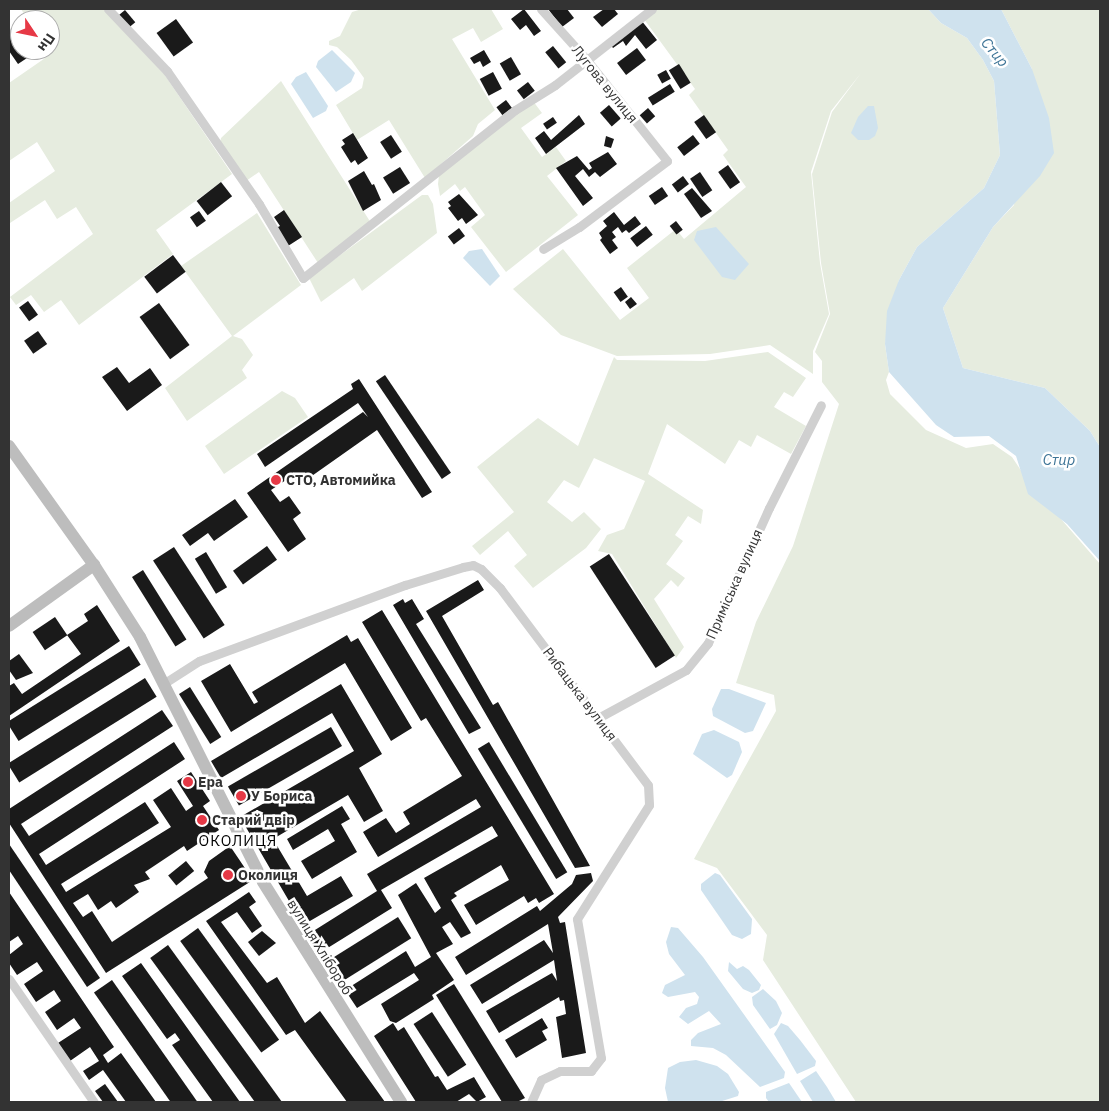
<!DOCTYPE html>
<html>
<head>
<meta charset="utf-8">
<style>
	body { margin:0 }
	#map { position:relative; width:1109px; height:1111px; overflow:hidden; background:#fff; font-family:"IBM Plex Sans",sans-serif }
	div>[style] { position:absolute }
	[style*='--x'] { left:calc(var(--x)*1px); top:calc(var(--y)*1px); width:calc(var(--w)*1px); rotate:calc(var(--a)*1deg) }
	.green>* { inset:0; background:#e6ecdf }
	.water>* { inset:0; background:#cfe2ee }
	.building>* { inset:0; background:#1a1a1a; transform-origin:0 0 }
	.street>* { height:9px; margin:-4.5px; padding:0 4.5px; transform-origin:4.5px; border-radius:4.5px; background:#d0d0d0 }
	.secondary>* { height:12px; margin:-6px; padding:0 6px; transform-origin:6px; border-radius:6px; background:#bdbdbd }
	.dots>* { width:14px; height:14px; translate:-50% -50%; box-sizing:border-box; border:2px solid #fff; border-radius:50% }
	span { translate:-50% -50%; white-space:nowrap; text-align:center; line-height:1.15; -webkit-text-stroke:5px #fff; paint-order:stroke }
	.street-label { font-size:14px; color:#333 }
	.poi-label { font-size:14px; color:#333; font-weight:700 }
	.left { translate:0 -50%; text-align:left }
	.water-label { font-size:15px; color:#3f7597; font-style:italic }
	.neighbourhood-label { font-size:15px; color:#000; letter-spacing:1px }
	.frame { position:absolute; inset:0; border:10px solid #333; pointer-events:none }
	.north { position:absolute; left:10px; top:10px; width:50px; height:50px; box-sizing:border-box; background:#fff; border:1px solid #adadad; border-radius:50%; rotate:124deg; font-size:14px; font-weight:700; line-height:20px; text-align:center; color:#333 }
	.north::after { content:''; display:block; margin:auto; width:18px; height:22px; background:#e63946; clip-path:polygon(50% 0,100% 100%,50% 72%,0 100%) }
</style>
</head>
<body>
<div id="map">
	<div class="green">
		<div style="clip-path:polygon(21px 9px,103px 9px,164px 74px,232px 174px,156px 230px,173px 254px,79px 325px,61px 300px,44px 312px,31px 295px,16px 305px,10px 297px,93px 234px,76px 207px,57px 219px,45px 200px,10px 223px,9px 221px,9px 203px,55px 171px,37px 142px,9px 161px,9px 83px,51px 54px,50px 20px,28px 20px)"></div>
		<div style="clip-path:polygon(362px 9px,491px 9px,503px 29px,481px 42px,473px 28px,452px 39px,495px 110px,478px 124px,473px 136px,425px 178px,389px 120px,357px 140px,336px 105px,362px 88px,364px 78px,351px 60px,337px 47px,329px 45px,329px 41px,340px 36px,352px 12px)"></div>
		<div style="clip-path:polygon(649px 9px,928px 9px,941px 23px,967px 38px,983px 60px,994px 81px,1000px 155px,984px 188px,917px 247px,899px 280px,885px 344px,889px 372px,886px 380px,890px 394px,926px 430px,966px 448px,993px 444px,1012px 457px,1028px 481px,1100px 564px,1100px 1102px,856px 1102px,763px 960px,767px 935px,717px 868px,694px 859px,776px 711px,774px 695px,736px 683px,756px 622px,793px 546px,839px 404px,822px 382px,822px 361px,815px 352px,830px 314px,821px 263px,812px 174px,832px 112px,861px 73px,831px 111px,811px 172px,820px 263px,829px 314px,813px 351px,813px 374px,770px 345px,710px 354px,617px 356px,561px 335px,513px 289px,563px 249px,620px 320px,649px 298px,627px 268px,676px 229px,684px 239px,746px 187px,723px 155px,728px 150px,689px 95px,695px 89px,641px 15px)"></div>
		<div style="clip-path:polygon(1001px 9px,1100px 9px,1100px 447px,1090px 431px,1045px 388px,963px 368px,943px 308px,993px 227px,1014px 205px,1032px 69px)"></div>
		<div style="clip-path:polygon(281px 81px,371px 223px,318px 263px,259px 172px,246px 181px,220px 143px,221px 138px)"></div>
		<div style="clip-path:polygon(533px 101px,542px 113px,521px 128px,542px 157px,556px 147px,566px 161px,547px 176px,578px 215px,506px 272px,471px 227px,485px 215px,465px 187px,460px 191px,455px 184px,440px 196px,438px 184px,439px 175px,450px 165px)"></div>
		<div style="clip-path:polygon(422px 195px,428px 195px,433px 204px,437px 233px,362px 291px,354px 278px,321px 302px,309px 278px)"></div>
		<div style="clip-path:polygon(257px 213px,301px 285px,233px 336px,242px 339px,253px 355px,242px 370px,247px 378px,187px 421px,165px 388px,232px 336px,181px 266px)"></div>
		<div style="clip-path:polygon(768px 352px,806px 378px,793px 397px,784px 392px,774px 407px,806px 426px,791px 454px,757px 435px,751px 447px,739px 440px,725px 464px,667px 424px,648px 474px,703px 510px,701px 524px,688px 516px,675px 535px,683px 541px,666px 564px,685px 578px,678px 587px,671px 580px,654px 599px,684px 647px,676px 658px,612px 554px,598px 551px,607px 535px,624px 529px,645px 481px,594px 458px,579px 488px,564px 480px,547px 502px,572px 522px,584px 512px,601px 529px,586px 548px,533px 588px,514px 566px,527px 555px,508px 531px,480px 555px,472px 546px,514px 512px,477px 467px,538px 418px,578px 446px,614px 357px,617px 360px,705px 361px)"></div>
		<div style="clip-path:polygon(282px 391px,295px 398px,308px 417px,224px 474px,205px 446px)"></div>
	</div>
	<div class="water">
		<div style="clip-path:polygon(928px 9px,1001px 9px,1032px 69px,1049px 118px,1054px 153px,1040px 176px,993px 227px,943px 308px,963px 368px,1045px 388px,1090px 431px,1100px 447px,1100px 561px,1067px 524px,1028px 494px,1016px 456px,989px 436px,954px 437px,936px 425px,889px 372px,885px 344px,887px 311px,899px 280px,917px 247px,984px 188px,1000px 155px,994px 81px,983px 60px,967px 38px,941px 23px)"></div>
		<div style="clip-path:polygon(332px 50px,355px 73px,351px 82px,336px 92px,316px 67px,318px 61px)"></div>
		<div style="clip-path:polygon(306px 72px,328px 106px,326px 111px,313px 118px,291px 84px,296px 77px)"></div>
		<div style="clip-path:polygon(868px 106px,874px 106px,878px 128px,875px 136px,869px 140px,858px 140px,851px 133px,858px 117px)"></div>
		<div style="clip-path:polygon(716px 227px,749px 264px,735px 280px,722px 277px,694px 240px,697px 231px)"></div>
		<div style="clip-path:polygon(482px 249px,500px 276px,490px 286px,463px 258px,469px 251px)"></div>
		<div style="clip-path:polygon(721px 689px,729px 689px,766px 703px,753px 731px,745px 733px,713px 716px,712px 709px)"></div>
		<div style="clip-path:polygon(714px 730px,739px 742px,742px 752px,732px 775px,727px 778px,693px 754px,702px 734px)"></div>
		<div style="clip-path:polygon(715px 873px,720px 875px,752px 919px,751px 934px,742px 939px,732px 935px,701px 890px,701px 884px)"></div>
		<div style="clip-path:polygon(671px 927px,678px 928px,703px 957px,785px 1072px,784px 1078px,760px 1087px,726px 1055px,713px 1048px,691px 1046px,691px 1040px,698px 1033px,721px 1024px,709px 1011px,688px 1024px,679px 1017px,686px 1008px,697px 1004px,699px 997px,695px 992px,668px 997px,662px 993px,665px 985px,685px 975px,669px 954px,666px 942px)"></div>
		<div style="clip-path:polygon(729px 962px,737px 969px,743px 966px,749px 970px,761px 985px,759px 990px,752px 993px,743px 989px,728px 971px)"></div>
		<div style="clip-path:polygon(763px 989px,776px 1001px,782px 1013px,777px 1025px,770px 1029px,753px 1005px,752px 997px)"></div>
		<div style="clip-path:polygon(781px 1023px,788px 1026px,800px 1040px,816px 1061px,815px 1066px,797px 1074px,774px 1034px)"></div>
		<div style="clip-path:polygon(696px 1060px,717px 1066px,728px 1074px,739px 1092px,738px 1096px,719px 1102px,668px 1102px,665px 1088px,668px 1068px,680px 1062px)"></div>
		<div style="clip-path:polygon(816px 1071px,827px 1087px,836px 1102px,813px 1102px,800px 1081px)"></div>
		<div style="clip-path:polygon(789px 1083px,802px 1102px,769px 1102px,766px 1098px,766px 1092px)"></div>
	</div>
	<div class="building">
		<div style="clip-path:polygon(524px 9px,541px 31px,534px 36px,526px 25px,520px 30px,511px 19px)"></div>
		<div style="clip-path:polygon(548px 9px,567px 9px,574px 18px,562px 27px)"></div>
		<div style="clip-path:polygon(604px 9px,614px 9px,618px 14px,602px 27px,593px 17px)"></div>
		<div style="left:125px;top:10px;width:16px;height:11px;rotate:50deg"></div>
		<div style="left:176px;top:19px;width:29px;height:24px;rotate:54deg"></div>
		<div style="clip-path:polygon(641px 20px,657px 40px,646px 49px,635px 35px,626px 46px,623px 41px,613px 48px,610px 44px)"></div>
		<div style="clip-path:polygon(11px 28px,17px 36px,20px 34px,20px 50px,36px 52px,18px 64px,9px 51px)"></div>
		<div style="left:553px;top:46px;width:21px;height:10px;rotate:51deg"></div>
		<div style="left:637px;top:48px;width:15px;height:25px;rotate:53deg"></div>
		<div style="clip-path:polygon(484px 50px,491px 62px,483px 67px,480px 61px,474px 64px,470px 58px)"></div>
		<div style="left:511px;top:57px;width:20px;height:13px;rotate:60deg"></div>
		<div style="left:679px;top:64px;width:22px;height:12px;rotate:58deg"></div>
		<div style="left:666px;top:70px;width:10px;height:10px;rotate:61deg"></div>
		<div style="left:493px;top:72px;width:19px;height:15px;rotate:62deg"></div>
		<div style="left:528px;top:82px;width:11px;height:14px;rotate:52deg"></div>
		<div style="left:670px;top:84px;width:9px;height:26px;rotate:58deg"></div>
		<div style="left:506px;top:100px;width:10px;height:12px;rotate:53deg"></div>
		<div style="left:609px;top:105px;width:18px;height:12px;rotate:49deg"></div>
		<div style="left:648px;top:108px;width:11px;height:11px;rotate:49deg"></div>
		<div style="clip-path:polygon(579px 115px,585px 124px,546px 154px,535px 138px,544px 131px,551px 140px)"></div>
		<div style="left:704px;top:115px;width:21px;height:12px;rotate:55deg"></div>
		<div style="left:553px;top:117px;width:7px;height:12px;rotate:56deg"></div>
		<div style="clip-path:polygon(353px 133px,368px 158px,358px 165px,355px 160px,351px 163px,341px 147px,345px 144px,342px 140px)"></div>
		<div style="left:391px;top:135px;width:20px;height:13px;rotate:57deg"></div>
		<div style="left:693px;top:135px;width:11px;height:20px;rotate:52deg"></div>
		<div style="clip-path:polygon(606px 136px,614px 139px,611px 148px,604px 146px)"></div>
		<div style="clip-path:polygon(608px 152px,617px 164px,600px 177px,595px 172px,589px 177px,583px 169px,575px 176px,593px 198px,583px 206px,556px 168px,577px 156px,589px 170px,592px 168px,589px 163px)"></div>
		<div style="left:728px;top:165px;width:21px;height:12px;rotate:55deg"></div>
		<div style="left:400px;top:167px;width:19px;height:20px;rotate:58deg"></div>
		<div style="clip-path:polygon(364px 171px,372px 185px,374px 184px,381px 200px,363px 211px,348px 181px)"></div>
		<div style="left:700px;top:172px;width:22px;height:12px;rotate:56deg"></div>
		<div style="left:683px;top:176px;width:10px;height:14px;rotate:53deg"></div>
		<div style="left:221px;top:182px;width:18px;height:31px;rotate:52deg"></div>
		<div style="left:662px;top:187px;width:11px;height:16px;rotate:56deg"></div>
		<div style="clip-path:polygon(692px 188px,712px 211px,701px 218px,684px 194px)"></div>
		<div style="clip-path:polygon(459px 194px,478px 215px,466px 224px,462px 218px,458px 221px,448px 208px,451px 206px,448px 202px)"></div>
		<div style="clip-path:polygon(284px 210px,302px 237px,288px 246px,276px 228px,280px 226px,274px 217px)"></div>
		<div style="left:199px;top:211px;width:12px;height:11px;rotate:55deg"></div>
		<div style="clip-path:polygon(614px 212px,624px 225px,635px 216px,641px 224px,629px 233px,626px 230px,622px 233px,618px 227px,612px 232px,616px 237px,612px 240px,618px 248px,610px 254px,600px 240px,602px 238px,599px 233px,607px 226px,603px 221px)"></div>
		<div style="left:676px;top:221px;width:11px;height:8px;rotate:52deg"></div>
		<div style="left:646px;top:226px;width:11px;height:20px;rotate:52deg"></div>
		<div style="left:459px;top:228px;width:10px;height:14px;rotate:53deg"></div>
		<div style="left:173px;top:255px;width:21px;height:36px;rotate:53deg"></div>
		<div style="left:621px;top:287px;width:12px;height:9px;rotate:55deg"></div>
		<div style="clip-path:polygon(631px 297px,637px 304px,630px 309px,625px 302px)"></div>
		<div style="left:28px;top:301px;width:17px;height:11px;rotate:54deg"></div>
		<div style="left:159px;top:303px;width:52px;height:24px;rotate:54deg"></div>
		<div style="left:38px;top:331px;width:16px;height:17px;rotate:55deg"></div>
		<div style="clip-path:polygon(117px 367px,129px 383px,150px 368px,162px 385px,127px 411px,102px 377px)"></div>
		<div style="left:385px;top:375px;width:118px;height:11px;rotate:56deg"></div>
		<div style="clip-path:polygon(359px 379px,432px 492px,422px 498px,377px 430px,299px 485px,292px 476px,271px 490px,280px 502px,289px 496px,301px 513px,293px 519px,306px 539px,288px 552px,247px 493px,363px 412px,368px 417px,358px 403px,265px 467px,257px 454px,353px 389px,351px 384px)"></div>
		<div style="clip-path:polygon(235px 499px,248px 517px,214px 541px,208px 533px,190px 546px,182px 535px)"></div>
		<div style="left:267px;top:546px;width:17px;height:42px;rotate:54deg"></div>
		<div style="left:174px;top:547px;width:93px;height:25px;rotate:57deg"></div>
		<div style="left:206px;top:552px;width:41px;height:13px;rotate:59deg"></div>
		<div style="left:609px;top:554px;width:121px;height:23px;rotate:57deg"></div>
		<div style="left:143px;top:570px;width:82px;height:13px;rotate:58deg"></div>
		<div style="clip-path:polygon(478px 580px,484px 590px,442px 616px,493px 705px,498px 702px,590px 866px,575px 868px,426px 611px)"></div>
		<div style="clip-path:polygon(403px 599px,405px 603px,412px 599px,424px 619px,416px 624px,481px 728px,469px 734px,393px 605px)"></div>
		<div style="clip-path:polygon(97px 605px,120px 641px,9px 716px,9px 686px,14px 683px,22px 694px,81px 654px,67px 635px,88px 621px,84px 614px)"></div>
		<div style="clip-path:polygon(382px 610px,554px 894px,539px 903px,536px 898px,528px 903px,524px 896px,476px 925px,464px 905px,509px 880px,501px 865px,454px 893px,457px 896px,451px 900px,471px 933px,461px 938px,450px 922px,442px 927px,453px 944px,436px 953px,454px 980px,432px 995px,434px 999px,396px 1023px,390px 1021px,381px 1004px,419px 980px,414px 973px,357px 1008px,345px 990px,406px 951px,415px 967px,431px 957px,398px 895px,416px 883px,435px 913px,441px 908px,424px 878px,498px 836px,492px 826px,381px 890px,392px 908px,318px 954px,307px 935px,377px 891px,367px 874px,481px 807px,476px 799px,378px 857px,363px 832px,386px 818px,396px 833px,410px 824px,403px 812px,462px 776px,426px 718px,421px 721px,362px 622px)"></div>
		<div style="left:55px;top:617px;width:22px;height:27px;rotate:56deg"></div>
		<div style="clip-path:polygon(347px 635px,351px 642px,358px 638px,412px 728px,391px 741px,345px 663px,231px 732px,201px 681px,230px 664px,254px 704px,258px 702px,252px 692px)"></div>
		<div style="left:129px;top:646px;width:22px;height:144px;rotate:58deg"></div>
		<div style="clip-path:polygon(19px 654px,33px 673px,16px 680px,9px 670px,9px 661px)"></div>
		<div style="left:145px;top:678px;width:22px;height:162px;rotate:58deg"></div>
		<div style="clip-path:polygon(341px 684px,382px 754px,359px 768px,383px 811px,364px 822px,348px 795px,273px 839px,307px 896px,341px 876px,353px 896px,303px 925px,240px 817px,354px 751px,332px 713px,221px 778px,211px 761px)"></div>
		<div style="left:190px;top:687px;width:59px;height:13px;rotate:58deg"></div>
		<div style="clip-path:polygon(162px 710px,173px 726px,21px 824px,29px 836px,174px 742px,185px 759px,39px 854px,46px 865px,145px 802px,159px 823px,61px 884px,66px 892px,171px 827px,153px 800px,171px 788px,186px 811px,193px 806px,177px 781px,191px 772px,210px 801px,203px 806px,219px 830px,187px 851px,184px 846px,145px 872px,150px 879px,134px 885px,139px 892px,116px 908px,111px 901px,98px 910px,88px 894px,73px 903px,83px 917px,92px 911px,112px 942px,208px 878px,204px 872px,209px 861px,230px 846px,253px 880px,106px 973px,9px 823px,9px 809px)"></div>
		<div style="left:331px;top:727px;width:22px;height:119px;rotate:60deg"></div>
		<div style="left:489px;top:742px;width:152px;height:13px;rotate:59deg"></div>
		<div style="clip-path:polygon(342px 806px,350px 819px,341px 824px,357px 852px,312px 879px,301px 861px,335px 841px,328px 829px,293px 850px,287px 839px)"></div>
		<div style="clip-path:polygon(9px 844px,100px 978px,87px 987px,9px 870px)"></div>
		<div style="left:186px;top:861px;width:13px;height:23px;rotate:51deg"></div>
		<div style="clip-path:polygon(591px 873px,593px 881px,558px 917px,560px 923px,565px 922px,586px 1053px,562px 1058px,556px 1017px,566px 1014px,564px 1000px,560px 1001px,559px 997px,499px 1033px,486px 1011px,552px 973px,557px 981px,554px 960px,482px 1004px,470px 985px,544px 940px,553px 953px,548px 924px,466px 975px,455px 957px,537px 906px,540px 911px,572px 884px,576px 875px)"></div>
		<div style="clip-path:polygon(9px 892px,114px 1047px,103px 1055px,108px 1063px,121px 1053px,156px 1102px,126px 1102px,103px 1070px,89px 1080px,83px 1071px,99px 1061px,90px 1047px,70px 1061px,58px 1043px,81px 1028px,74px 1018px,57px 1030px,45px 1012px,61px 1001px,54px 990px,36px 1002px,24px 984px,43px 971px,37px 962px,17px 975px,9px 963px,9px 955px,23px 944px,18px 936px,9px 942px)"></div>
		<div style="clip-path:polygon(249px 892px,256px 902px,249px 907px,262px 926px,252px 933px,237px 912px,221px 922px,267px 983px,277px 977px,305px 1023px,320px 1011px,385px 1102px,347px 1102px,295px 1030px,286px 1035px,206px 921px)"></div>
		<div style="left:398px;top:917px;width:25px;height:82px;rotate:58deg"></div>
		<div style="left:198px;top:928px;width:138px;height:22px;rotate:54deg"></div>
		<div style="clip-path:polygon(262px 931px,276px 943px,259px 956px,248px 942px)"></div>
		<div style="left:168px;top:945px;width:194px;height:22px;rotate:54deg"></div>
		<div style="clip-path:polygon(141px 963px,240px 1102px,213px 1102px,172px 1045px,180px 1040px,175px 1033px,167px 1039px,122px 976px)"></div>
		<div style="left:112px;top:980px;width:150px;height:22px;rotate:55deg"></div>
		<div style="clip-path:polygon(454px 984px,525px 1098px,517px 1102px,502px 1102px,436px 995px)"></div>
		<div style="left:432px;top:1012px;width:63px;height:22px;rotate:57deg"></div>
		<div style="clip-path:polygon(542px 1018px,548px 1028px,542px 1031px,547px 1040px,516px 1058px,505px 1040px)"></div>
		<div style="clip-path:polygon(393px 1023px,398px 1031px,404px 1027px,435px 1077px,438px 1076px,447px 1090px,474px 1077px,486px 1097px,477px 1102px,469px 1094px,456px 1102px,416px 1102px,374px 1036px)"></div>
		<div style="clip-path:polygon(105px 1084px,118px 1102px,103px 1102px,95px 1091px)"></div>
	</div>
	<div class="street">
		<div style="--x:108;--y:9;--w:86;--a:46.4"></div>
		<div style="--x:167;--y:71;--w:162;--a:55.3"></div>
		<div style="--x:259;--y:204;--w:86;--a:59.3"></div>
		<div style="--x:303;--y:278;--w:270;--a:-38.4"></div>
		<div style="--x:515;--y:110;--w:47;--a:-32"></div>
		<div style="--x:555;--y:85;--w:123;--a:-38.1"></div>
		<div style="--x:541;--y:9;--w:67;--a:48"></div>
		<div style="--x:586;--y:59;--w:130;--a:51.5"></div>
		<div style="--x:667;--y:161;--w:110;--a:143.1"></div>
		<div style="--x:579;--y:227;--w:42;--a:148.6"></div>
		<div style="--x:163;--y:684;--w:43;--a:-32.6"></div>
		<div style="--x:199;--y:661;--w:220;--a:-20.3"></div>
		<div style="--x:405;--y:585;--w:61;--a:-17.2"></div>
		<div style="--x:463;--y:567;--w:10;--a:-11"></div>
		<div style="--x:473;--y:565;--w:9;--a:27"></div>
		<div style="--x:481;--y:569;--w:27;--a:45"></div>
		<div style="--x:500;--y:588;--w:246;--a:53.1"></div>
		<div style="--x:648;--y:785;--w:20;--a:87"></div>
		<div style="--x:649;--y:805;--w:135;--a:122.3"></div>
		<div style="--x:577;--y:919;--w:141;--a:80.2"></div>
		<div style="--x:601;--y:1058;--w:16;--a:128"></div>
		<div style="--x:591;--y:1071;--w:31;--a:180"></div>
		<div style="--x:560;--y:1071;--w:21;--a:155"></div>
		<div style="--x:541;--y:1080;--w:24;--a:114"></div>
		<div style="--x:598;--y:718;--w:100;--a:-28.6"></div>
		<div style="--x:686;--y:670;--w:35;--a:-51"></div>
		<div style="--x:708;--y:643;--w:148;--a:-65.7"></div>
		<div style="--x:769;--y:508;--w:115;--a:-63.2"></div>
		<div style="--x:9;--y:979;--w:150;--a:55.4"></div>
	</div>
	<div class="secondary">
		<div style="--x:9;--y:446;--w:146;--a:54.5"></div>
		<div style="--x:94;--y:565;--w:85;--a:57.4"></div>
		<div style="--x:140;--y:637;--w:274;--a:63.3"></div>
		<div style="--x:263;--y:882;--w:260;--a:57.9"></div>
		<div style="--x:9;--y:626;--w:105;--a:-35.7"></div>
	</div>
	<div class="dots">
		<div style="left:276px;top:480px;background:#e63946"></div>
		<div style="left:188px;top:782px;background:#e63946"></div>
		<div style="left:241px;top:796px;background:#e63946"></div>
		<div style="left:202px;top:820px;background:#e63946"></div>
		<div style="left:228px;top:875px;background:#e63946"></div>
	</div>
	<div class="street-label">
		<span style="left:605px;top:84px;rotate:51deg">Лугова вулиця</span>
		<span style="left:734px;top:584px;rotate:-66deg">Приміська вулиця</span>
		<span style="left:580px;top:694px;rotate:53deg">Рибацька вулиця</span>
		<span style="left:320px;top:947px;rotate:58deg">вулиця Хлібороб</span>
	</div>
	<div class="poi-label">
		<span class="left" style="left:286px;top:480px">СТО, Автомийка</span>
		<span class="left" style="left:198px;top:782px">Ера</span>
		<span class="left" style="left:251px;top:796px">У Бориса</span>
		<span class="left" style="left:212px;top:820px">Старий двір</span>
		<span class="left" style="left:238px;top:875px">Околиця</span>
	</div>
	<div class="water-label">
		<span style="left:995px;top:52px;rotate:50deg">Стир</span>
		<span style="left:1059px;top:460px">Стир</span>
	</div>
	<div class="neighbourhood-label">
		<span style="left:238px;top:841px">ОКОЛИЦЯ</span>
	</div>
	<div class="frame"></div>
	<div class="north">Пн</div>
</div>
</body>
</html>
